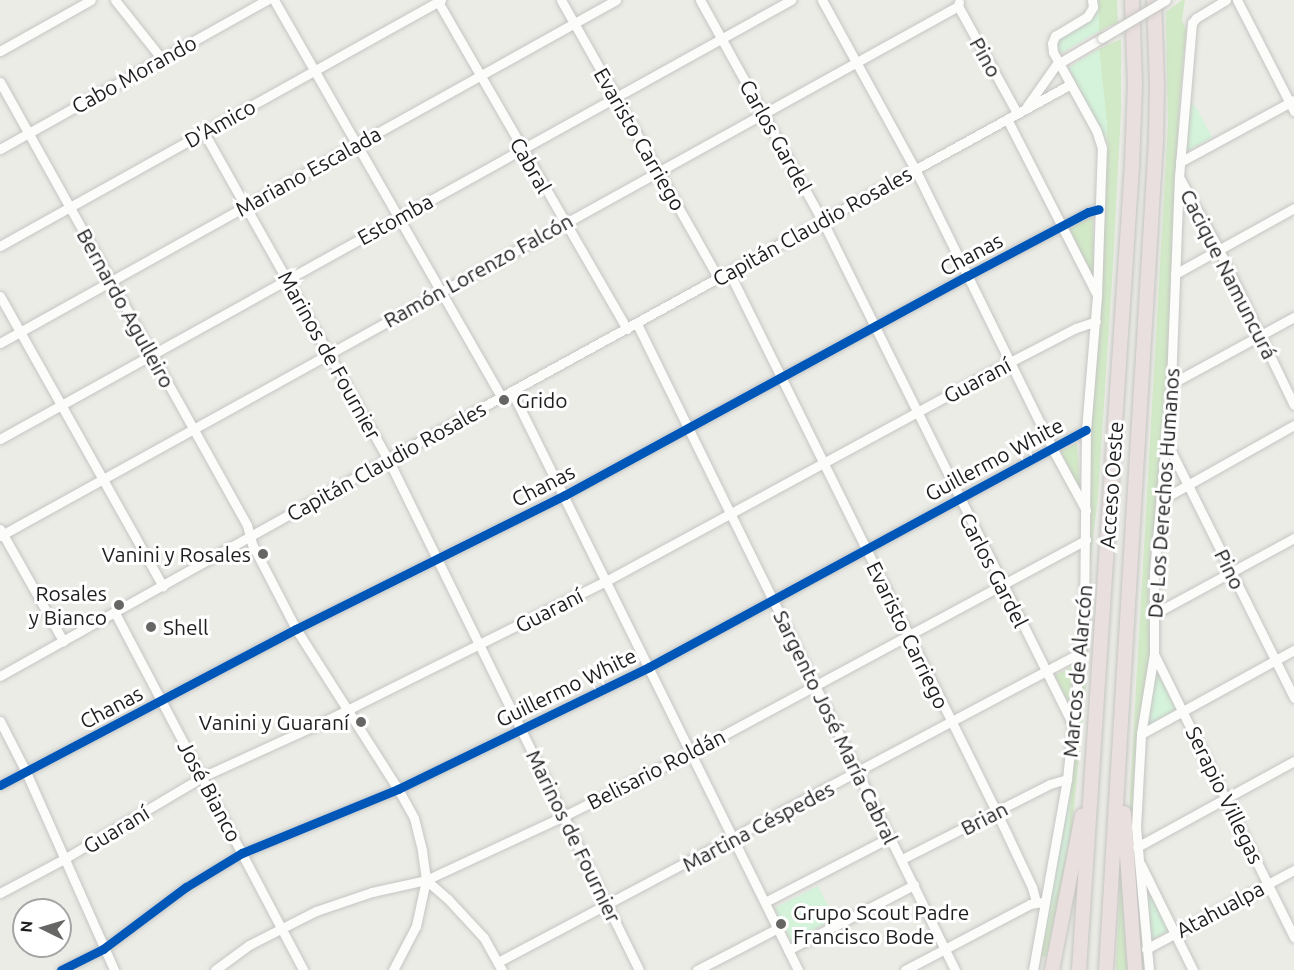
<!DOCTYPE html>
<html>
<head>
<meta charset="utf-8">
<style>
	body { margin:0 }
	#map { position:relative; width:1294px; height:970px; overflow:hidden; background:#ecece7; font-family:Ubuntu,sans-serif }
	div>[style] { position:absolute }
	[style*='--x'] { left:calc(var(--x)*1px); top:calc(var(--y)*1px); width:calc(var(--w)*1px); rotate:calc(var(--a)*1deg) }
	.grass>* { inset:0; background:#d2e9c7 }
	.park>* { inset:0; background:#d5f3db; transform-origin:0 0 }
	.roads { filter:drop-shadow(0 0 2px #c5c5c3) drop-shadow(0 0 2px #c5c5c3) }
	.minor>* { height:9px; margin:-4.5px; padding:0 4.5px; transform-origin:4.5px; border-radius:4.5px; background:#fcfcfb }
	.highway>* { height:14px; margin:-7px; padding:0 7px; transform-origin:7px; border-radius:7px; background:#e9dfde }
	.bridges { filter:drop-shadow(0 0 2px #c5c5c3) drop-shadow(0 0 2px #c5c5c3) }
	.minor-bridge>* { height:9px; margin:-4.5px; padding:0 4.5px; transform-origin:4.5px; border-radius:4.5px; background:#fcfcfb }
	.cycleway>* { height:9px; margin:-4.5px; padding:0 4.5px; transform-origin:4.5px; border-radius:4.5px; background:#0057b8 }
	.dots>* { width:16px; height:16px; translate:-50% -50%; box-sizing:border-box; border:3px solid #fff; border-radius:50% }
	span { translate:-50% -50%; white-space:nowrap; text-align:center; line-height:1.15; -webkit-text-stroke:6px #fff; paint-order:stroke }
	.street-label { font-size:21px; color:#1e1e1e }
	.poi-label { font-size:21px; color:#1e1e1e }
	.left { translate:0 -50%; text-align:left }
	.right { translate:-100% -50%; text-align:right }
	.north { position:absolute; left:12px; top:898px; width:60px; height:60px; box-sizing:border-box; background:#fff; border:2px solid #a5a5a5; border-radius:50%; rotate:275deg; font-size:16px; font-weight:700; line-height:24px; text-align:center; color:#1e1e1e }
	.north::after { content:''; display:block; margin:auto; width:21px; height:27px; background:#666664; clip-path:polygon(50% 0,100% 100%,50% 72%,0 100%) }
</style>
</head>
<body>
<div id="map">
	<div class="grass">
		<div style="clip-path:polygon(1099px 0,1117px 0,1118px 23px,1099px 31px)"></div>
		<div style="clip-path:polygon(1182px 0,1185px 0,1182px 20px,1186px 30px,1179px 108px,1165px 420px,1148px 585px,1150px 654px,1134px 778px,1132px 830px,1137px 921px,1144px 970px,1138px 970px,1129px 839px,1130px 793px,1168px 124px,1166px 12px)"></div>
		<div style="clip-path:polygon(1121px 39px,1121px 111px,1113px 265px,1098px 496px,1090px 565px,1091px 436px,1100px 323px,1102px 223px,1108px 145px,1099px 49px)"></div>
		<div style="clip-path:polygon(1090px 216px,1093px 218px,1094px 281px,1070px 230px,1071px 226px)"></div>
		<div style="clip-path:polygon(1077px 443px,1080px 486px,1077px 488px,1061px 451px)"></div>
		<div style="clip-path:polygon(1089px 623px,1087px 678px,1068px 868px,1061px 909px,1046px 957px,1040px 957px,1068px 846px,1073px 757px)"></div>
		<div style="clip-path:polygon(1077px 663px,1070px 705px,1055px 676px)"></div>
		<div style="clip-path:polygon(1121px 862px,1131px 970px,1116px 970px)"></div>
	</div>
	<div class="park">
		<div style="clip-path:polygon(1095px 0,1099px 0,1099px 31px,1061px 53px,1057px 44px,1059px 37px,1086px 21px)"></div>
		<div style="clip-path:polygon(1099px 49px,1107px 122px,1106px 146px,1098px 125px,1068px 68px)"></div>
		<div style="clip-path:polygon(1189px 105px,1195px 105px,1212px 137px,1186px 152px)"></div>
		<div style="clip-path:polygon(1156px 667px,1177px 711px,1145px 726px)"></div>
		<div style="clip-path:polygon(1073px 757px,1068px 846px,1040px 957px,1056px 870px)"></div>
		<div style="left:818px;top:886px;width:37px;height:49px;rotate:63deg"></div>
		<div style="clip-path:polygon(1146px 886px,1168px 931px,1152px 940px)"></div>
	</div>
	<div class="roads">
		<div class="minor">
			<div style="--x:115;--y:0;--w:75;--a:51.5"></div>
			<div style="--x:274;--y:0;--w:457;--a:60.2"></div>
			<div style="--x:437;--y:0;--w:380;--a:60"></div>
			<div style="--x:561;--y:0;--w:319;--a:60.5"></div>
			<div style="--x:700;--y:0;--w:252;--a:61"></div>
			<div style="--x:822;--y:220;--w:564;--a:63.57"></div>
			<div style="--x:822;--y:0;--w:193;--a:61.2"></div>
			<div style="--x:915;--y:169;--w:311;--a:63.8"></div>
			<div style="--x:1052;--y:448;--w:71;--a:61.3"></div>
			<div style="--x:1237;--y:0;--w:125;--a:62.8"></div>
			<div style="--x:959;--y:2;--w:4;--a:104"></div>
			<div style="--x:958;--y:6;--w:122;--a:61.1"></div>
			<div style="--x:0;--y:51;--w:104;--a:-29.3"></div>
			<div style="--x:0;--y:82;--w:507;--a:60.86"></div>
			<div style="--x:247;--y:525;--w:20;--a:75"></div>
			<div style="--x:252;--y:544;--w:96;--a:62.6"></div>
			<div style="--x:296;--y:629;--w:190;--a:57.5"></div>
			<div style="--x:398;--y:789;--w:33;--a:61"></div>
			<div style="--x:414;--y:818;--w:34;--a:76"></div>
			<div style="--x:422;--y:851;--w:29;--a:82"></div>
			<div style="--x:426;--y:880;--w:47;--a:102.3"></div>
			<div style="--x:416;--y:926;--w:50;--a:117.6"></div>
			<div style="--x:1027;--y:106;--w:50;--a:-54.7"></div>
			<div style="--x:1056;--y:65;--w:53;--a:-30.4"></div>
			<div style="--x:1007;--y:119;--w:198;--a:62.9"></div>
			<div style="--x:203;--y:131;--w:377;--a:60.6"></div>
			<div style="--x:388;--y:459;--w:569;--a:63.84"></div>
			<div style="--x:0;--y:149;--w:306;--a:-29.2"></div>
			<div style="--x:1180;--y:162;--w:130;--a:-28.5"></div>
			<div style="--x:1179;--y:177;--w:81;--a:61.2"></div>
			<div style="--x:1218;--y:248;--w:174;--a:64.2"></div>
			<div style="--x:0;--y:246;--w:505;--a:-29.15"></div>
			<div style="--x:729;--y:272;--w:602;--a:63.65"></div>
			<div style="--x:996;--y:811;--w:84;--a:64.7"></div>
			<div style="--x:1032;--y:887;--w:16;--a:75"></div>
			<div style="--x:1175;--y:274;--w:136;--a:-29"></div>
			<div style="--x:0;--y:296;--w:333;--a:60.7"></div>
			<div style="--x:637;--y:324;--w:720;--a:63.79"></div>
			<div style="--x:0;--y:343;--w:705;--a:-29.11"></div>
			<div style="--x:1171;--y:384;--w:140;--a:-28.6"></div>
			<div style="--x:512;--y:392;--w:645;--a:63.67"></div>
			<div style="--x:0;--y:439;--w:905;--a:-29.03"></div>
			<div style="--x:1166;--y:441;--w:287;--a:63.5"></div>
			<div style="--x:1161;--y:500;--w:153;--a:-29.4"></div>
			<div style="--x:0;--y:529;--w:129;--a:60.6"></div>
			<div style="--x:0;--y:536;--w:1095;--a:-28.95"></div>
			<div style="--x:115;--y:613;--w:403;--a:62.2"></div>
			<div style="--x:1154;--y:614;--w:159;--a:-28.5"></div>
			<div style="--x:1154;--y:654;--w:316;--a:63.7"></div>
			<div style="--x:0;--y:676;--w:445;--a:-29.2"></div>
			<div style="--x:388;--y:459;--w:779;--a:-28.77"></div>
			<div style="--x:0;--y:721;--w:57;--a:63"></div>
			<div style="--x:26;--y:772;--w:217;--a:66"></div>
			<div style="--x:1141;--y:734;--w:175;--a:-28.8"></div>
			<div style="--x:0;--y:785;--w:335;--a:-27.8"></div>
			<div style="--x:296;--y:629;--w:301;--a:-26.5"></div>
			<div style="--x:565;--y:495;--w:458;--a:-28.6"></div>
			<div style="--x:967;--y:276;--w:137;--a:-27.9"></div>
			<div style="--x:1088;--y:212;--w:11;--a:-15"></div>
			<div style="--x:1137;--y:847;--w:179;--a:-28.7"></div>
			<div style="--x:902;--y:859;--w:166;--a:-26.9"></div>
			<div style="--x:1050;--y:784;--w:18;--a:-16"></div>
			<div style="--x:1141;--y:865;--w:117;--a:63.7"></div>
			<div style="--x:426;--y:880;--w:28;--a:41"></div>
			<div style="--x:447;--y:898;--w:54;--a:47.2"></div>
			<div style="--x:484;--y:938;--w:37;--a:61"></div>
			<div style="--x:0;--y:893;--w:72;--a:-28"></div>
			<div style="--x:64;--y:859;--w:161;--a:-30.7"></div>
			<div style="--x:202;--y:777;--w:140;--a:-24.5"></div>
			<div style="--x:329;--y:719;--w:309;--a:-26.5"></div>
			<div style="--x:606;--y:581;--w:460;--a:-28.5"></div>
			<div style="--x:1010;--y:362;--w:74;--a:-27.3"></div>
			<div style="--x:1076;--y:328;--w:21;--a:-19"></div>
			<div style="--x:765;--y:902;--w:142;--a:-27.3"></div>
			<div style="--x:1146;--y:949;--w:168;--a:-28.1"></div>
			<div style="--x:788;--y:950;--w:142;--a:-27.3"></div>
			<div style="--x:498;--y:962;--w:659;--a:-27.97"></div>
			<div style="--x:61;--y:970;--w:47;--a:-26.6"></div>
			<div style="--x:103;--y:949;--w:104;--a:-36.8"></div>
			<div style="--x:186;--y:887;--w:66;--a:-31.3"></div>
			<div style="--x:242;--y:853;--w:169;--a:-22.3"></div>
			<div style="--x:398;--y:789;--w:279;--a:-25.9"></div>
			<div style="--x:649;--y:667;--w:497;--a:-28.5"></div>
			<div style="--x:215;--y:970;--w:42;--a:-36.3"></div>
			<div style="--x:249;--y:945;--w:75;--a:-26.9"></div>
			<div style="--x:316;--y:911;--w:59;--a:-18.7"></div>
			<div style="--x:372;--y:892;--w:55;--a:-12.5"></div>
			<div style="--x:426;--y:880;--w:152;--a:-24.9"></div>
			<div style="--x:564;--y:816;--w:141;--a:-26.6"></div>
			<div style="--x:690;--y:753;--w:450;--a:-28.3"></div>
			<div style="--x:697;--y:970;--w:91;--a:-27.4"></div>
			<div style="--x:905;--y:970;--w:141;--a:-27.8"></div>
			<div style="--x:1030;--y:904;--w:12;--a:-9"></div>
			<div style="--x:1033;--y:970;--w:194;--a:-79.9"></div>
			<div style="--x:1067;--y:779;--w:161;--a:-83.9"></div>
			<div style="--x:1084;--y:619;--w:189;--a:-89.4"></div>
			<div style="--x:1086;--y:430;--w:135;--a:-85.3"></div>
			<div style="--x:1097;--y:295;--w:147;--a:-88.1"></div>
			<div style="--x:1102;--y:148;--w:19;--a:-108"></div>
			<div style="--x:1096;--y:130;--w:89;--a:-118.9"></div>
			<div style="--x:1053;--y:52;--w:9;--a:-96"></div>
			<div style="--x:1052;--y:43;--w:8;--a:-67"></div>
			<div style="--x:1055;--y:36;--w:37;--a:-31"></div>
			<div style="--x:1087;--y:17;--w:12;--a:-59"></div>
			<div style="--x:1093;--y:7;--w:7;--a:-98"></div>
			<div style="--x:1149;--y:970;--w:144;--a:-95.2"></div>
			<div style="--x:1136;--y:827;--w:93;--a:-86.9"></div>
			<div style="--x:1141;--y:734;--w:81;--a:-80.8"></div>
			<div style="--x:1154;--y:654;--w:82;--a:-90"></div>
			<div style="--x:1154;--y:572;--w:189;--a:-84.8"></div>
			<div style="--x:1171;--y:384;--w:207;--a:-87.8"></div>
			<div style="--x:1179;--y:177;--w:155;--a:-85.2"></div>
			<div style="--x:1192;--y:23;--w:6;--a:-51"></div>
			<div style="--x:1196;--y:18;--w:35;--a:-31"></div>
		</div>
		<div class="highway">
			<div style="--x:1124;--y:813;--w:157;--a:86"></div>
			<div style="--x:1052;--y:970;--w:157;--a:-79"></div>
			<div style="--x:1079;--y:970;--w:806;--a:-86.23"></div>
			<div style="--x:1132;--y:166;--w:83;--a:-87.9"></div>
			<div style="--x:1135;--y:83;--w:83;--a:-92.1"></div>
			<div style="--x:1106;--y:970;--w:832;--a:-86.55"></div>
			<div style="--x:1156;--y:140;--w:55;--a:-89"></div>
			<div style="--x:1157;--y:85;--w:85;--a:-92"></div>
		</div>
	</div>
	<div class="bridges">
		<div class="minor-bridge">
			<div style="--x:1102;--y:38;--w:74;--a:-30.7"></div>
		</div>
	</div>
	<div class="cycleway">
		<div style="--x:0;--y:785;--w:335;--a:-27.8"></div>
		<div style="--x:296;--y:629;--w:301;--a:-26.5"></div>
		<div style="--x:565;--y:495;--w:458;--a:-28.6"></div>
		<div style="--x:967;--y:276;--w:137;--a:-27.9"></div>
		<div style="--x:1088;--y:212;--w:11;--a:-15"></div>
		<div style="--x:61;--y:970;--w:47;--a:-26.6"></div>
		<div style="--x:103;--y:949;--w:104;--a:-36.8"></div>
		<div style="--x:186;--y:887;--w:66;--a:-31.3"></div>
		<div style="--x:242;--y:853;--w:169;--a:-22.3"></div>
		<div style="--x:398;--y:789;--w:279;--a:-25.9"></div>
		<div style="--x:649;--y:667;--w:497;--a:-28.5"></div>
	</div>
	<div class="dots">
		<div style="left:504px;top:400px;background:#666664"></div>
		<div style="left:263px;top:554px;background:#666664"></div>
		<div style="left:119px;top:605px;background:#666664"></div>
		<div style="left:151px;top:627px;background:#666664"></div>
		<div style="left:361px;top:722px;background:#666664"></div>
		<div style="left:781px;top:924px;background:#666664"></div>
	</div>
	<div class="street-label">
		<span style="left:986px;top:57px;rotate:61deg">Pino</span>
		<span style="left:134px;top:74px;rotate:-29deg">Cabo Morando</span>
		<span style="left:220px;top:123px;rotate:-29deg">D'Amico</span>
		<span style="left:776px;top:136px;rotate:61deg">Carlos Gardel</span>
		<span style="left:640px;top:139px;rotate:60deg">Evaristo Carriego</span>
		<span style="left:531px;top:165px;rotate:60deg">Cabral</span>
		<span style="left:308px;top:171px;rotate:-29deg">Mariano Escalada</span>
		<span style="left:395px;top:219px;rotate:-29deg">Estomba</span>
		<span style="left:812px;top:226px;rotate:-29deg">Capitán Claudio Rosales</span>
		<span style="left:971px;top:254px;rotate:-28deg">Chanas</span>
		<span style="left:478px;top:270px;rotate:-29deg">Ramón Lorenzo Falcón</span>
		<span style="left:1229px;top:274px;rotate:63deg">Cacique Namuncurá</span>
		<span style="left:126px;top:308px;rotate:61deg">Bernardo Agulleiro</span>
		<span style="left:330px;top:355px;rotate:61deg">Marinos de Fournier</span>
		<span style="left:977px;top:380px;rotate:-28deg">Guaraní</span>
		<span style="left:994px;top:459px;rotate:-28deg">Guillermo White</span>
		<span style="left:386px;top:461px;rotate:-29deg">Capitán Claudio Rosales</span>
		<span style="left:543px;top:485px;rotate:-27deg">Chanas</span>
		<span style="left:1111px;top:485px;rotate:-86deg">Acceso Oeste</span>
		<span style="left:1163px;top:493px;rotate:-86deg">De Los Derechos Humanos</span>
		<span style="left:1230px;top:569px;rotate:64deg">Pino</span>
		<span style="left:994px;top:570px;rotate:63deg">Carlos Gardel</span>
		<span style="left:549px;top:610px;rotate:-27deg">Guaraní</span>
		<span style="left:908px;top:635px;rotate:64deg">Evaristo Carriego</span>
		<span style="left:1077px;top:671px;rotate:-85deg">Marcos de Alarcón</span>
		<span style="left:566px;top:687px;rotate:-26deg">Guillermo White</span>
		<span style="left:111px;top:707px;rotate:-28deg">Chanas</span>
		<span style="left:836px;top:727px;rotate:64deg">Sargento José María Cabral</span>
		<span style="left:656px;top:769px;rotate:-27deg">Belisario Roldán</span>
		<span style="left:210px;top:791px;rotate:62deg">José Bianco</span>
		<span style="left:1225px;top:795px;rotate:64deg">Serapio Villegas</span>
		<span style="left:984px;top:818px;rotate:-27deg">Brian</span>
		<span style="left:758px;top:826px;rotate:-28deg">Martina Céspedes</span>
		<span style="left:116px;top:829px;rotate:-31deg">Guaraní</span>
		<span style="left:574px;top:836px;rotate:64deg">Marinos de Fournier</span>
		<span style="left:1220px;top:909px;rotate:-28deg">Atahualpa</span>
	</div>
	<div class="poi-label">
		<span class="left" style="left:516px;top:400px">Grido</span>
		<span class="right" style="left:251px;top:554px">Vanini y Rosales</span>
		<span class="right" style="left:107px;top:605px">Rosales<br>y Bianco</span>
		<span class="left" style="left:163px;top:627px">Shell</span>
		<span class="right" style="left:349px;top:722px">Vanini y Guaraní</span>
		<span class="left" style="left:793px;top:924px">Grupo Scout Padre<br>Francisco Bode</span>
	</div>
	<div class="north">N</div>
</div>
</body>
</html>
